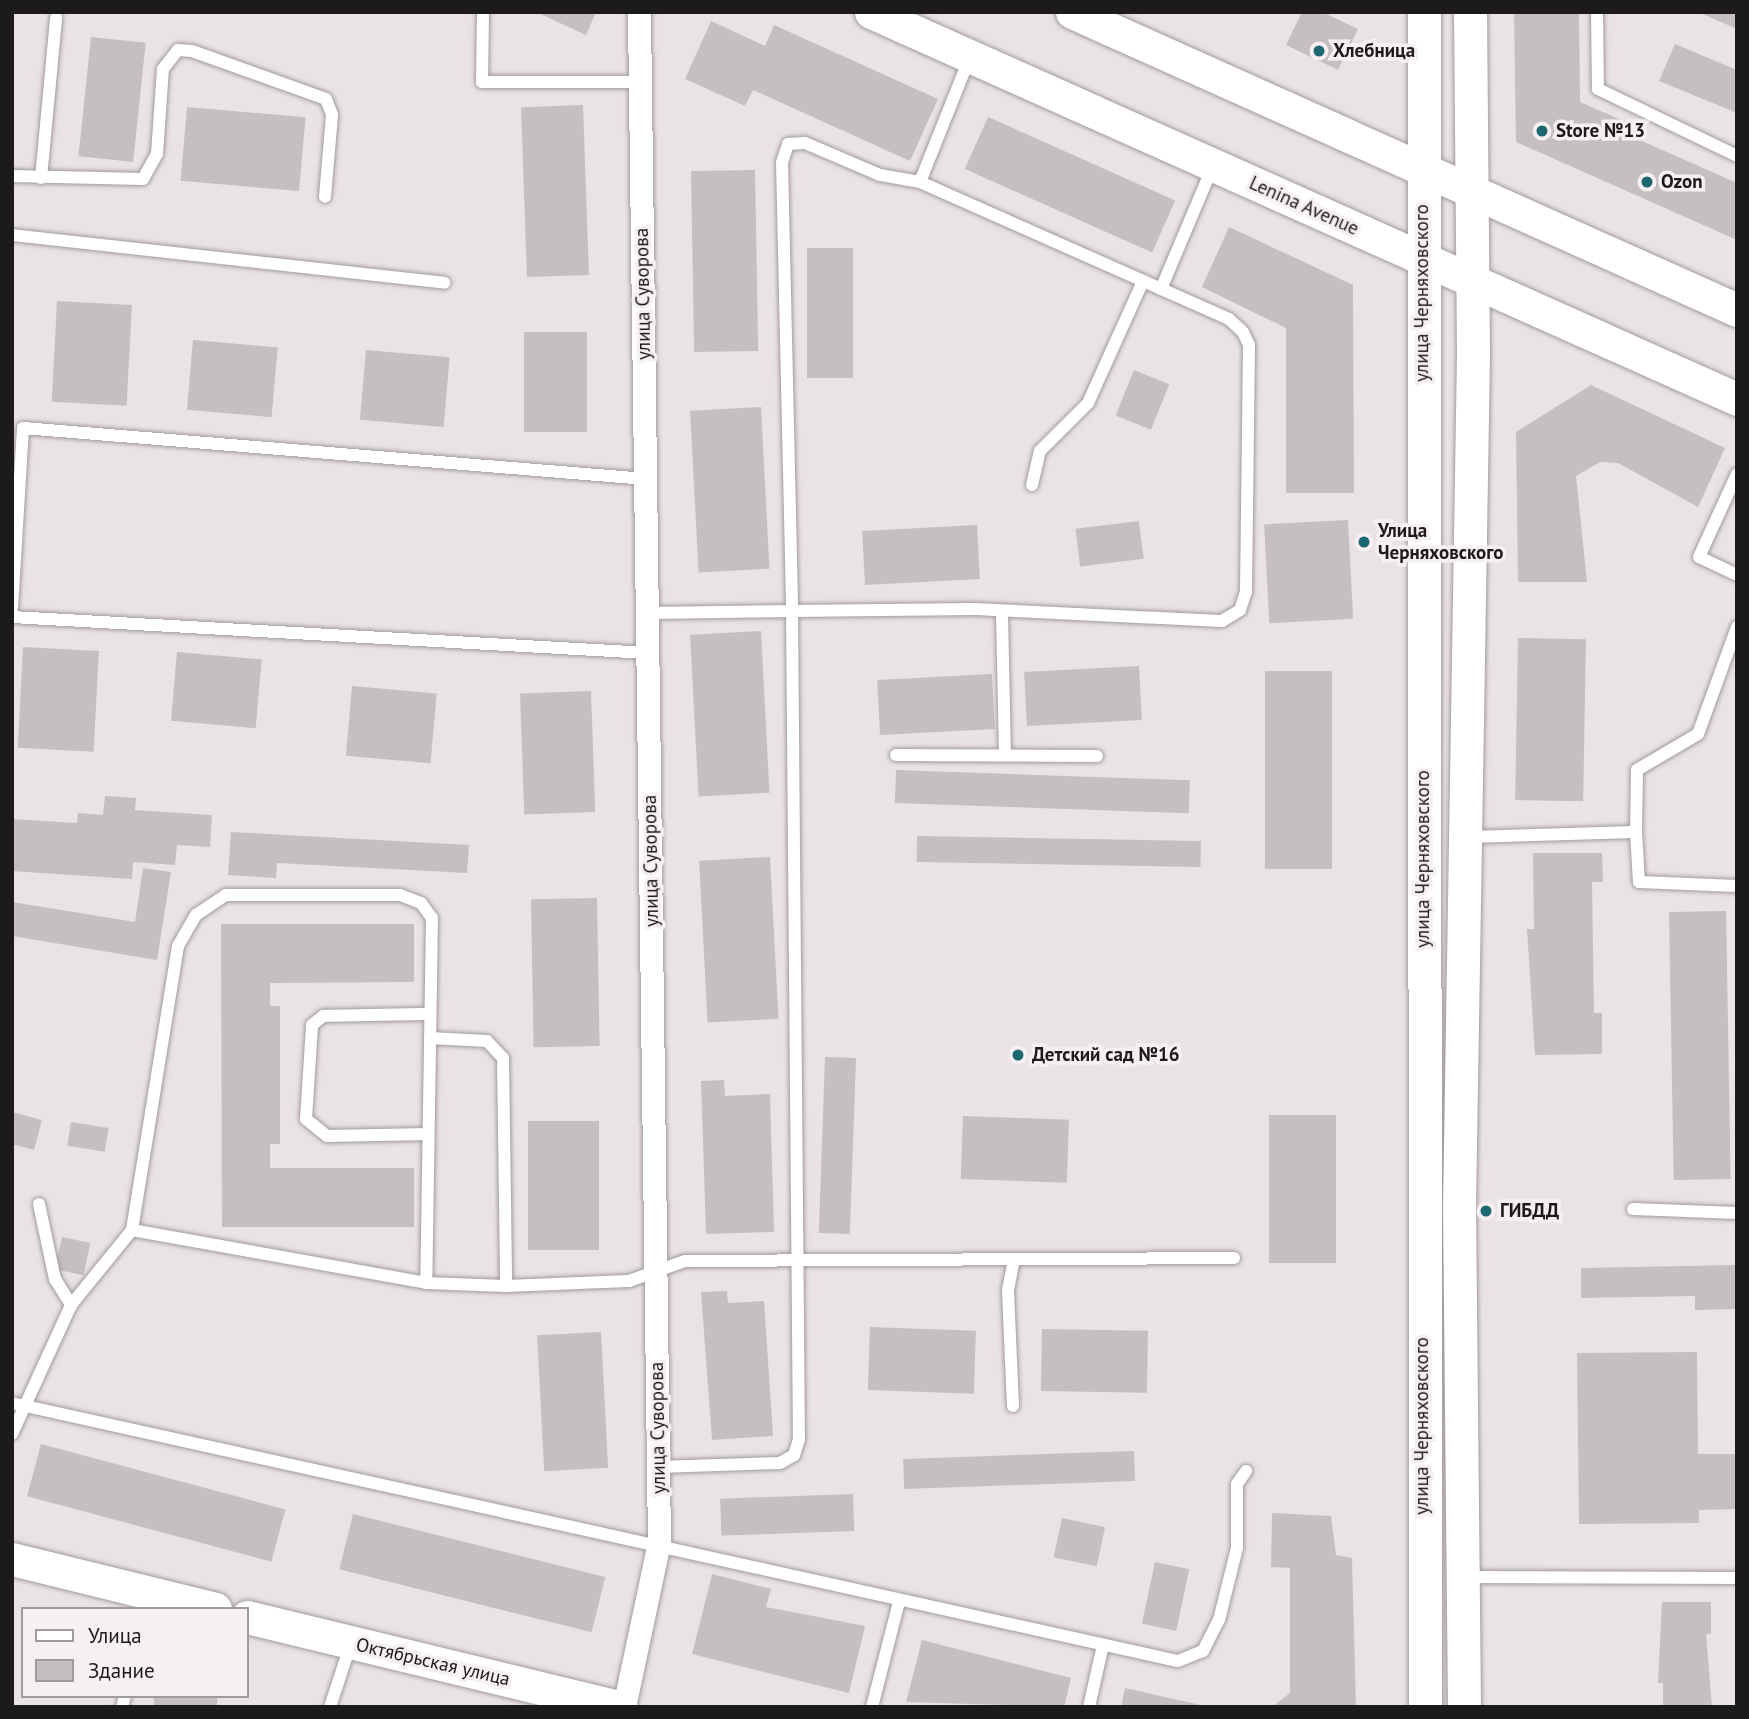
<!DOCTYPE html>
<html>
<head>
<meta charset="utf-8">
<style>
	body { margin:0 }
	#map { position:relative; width:1749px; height:1719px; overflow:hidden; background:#eae3e5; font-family:"PT Sans",sans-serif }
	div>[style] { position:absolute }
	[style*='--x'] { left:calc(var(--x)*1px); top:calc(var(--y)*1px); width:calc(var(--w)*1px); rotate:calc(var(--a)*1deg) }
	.building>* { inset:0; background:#c5bfc1; transform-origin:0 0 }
	.roads { filter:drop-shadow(0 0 2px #a29b9d) drop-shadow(0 0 2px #a29b9d) }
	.lane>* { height:12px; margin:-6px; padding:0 6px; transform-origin:6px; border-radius:6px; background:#fff }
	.street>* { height:23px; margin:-11.5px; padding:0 11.5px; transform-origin:11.5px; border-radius:11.5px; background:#fff }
	.secondary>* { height:33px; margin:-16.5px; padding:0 16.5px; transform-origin:16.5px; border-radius:16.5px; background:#fff }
	.dots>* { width:19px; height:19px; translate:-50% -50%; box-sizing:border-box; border:4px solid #f7f0f3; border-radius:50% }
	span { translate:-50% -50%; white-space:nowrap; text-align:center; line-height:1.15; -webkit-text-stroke:7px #f7f0f3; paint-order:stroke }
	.poi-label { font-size:19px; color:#1d1a1b; font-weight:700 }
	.left { translate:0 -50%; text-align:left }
	.street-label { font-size:19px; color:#1d1a1b }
	.frame { position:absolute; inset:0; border:14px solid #1d1a1b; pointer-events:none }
	.legend { position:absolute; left:21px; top:1607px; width:228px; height:91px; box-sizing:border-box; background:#f7f0f3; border:2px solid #a09a9d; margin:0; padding:9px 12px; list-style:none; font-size:21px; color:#1d1a1b }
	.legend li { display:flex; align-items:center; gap:14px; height:35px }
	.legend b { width:35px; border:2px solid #a09a9d }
</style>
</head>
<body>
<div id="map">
	<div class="building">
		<div style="clip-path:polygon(536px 12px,596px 12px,586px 35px)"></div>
		<div style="clip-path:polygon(1302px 12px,1322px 12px,1358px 29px,1338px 70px,1286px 45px)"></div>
		<div style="clip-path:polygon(1514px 12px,1579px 12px,1580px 102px,1640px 128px,1635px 138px,1737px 183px,1737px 240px,1516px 142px)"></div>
		<div style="clip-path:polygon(1698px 12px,1737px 12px,1737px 29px)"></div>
		<div style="clip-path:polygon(711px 21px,765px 46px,774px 25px,938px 99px,910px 161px,753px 90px,745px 106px,685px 79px)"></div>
		<div style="left:91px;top:37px;width:55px;height:120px;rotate:6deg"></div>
		<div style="clip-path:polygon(1675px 44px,1737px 70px,1737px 113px,1659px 81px)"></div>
		<div style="left:583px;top:105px;width:170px;height:62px;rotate:88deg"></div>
		<div style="left:187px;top:107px;width:119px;height:74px;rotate:5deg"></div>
		<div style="left:988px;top:117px;width:205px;height:57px;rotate:24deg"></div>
		<div style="left:755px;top:170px;width:181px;height:64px;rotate:89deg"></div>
		<div style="clip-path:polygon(1229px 227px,1353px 285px,1354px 493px,1286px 493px,1286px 328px,1202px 287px)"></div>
		<div style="left:807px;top:248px;width:46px;height:130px"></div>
		<div style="left:57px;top:301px;width:75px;height:101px;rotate:3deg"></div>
		<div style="left:524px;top:332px;width:63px;height:100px"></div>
		<div style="left:193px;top:340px;width:85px;height:70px;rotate:5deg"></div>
		<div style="left:366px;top:350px;width:84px;height:70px;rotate:5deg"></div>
		<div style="left:1134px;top:370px;width:38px;height:49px;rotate:22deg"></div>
		<div style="clip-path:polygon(1591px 385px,1725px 448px,1698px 507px,1618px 463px,1600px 462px,1576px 476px,1587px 582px,1518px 582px,1516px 432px)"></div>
		<div style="left:761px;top:407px;width:162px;height:71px;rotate:87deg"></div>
		<div style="left:1348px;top:520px;width:99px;height:84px;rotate:87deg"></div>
		<div style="left:1139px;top:521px;width:38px;height:64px;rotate:83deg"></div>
		<div style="left:977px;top:525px;width:54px;height:115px;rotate:87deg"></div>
		<div style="left:761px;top:631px;width:162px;height:71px;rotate:87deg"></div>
		<div style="left:1518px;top:638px;width:68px;height:162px;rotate:1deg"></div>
		<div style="left:23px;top:647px;width:76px;height:101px;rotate:3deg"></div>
		<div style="left:177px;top:652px;width:85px;height:69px;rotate:5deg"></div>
		<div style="left:1139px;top:666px;width:54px;height:115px;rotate:87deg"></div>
		<div style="left:1265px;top:671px;width:67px;height:198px"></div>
		<div style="left:992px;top:674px;width:55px;height:115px;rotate:87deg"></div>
		<div style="left:352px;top:686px;width:85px;height:70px;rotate:5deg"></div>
		<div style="left:591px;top:691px;width:121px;height:71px;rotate:88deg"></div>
		<div style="left:896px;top:770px;width:294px;height:33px;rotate:2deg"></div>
		<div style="clip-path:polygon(105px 796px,136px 798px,135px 810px,212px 815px,210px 847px,177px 845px,175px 865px,133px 862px,132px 879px,12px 871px,12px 819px,77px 823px,78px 813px,103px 815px)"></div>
		<div style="clip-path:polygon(231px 832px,469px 845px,467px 873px,277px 863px,276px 878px,228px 875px)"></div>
		<div style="left:917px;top:836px;width:284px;height:26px;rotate:1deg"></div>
		<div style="clip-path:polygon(1533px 853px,1602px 853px,1603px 882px,1592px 882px,1594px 1013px,1602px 1013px,1602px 1054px,1535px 1055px,1527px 929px,1534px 929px)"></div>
		<div style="left:770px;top:857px;width:162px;height:71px;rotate:87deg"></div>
		<div style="clip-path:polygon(143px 868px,171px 872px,157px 960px,12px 936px,12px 902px,135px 922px)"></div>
		<div style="left:597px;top:898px;width:148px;height:66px;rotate:89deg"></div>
		<div style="left:1726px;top:911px;width:268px;height:57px;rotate:89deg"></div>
		<div style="clip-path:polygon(221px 924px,414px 924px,414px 982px,270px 983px,270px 1006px,280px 1006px,280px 1144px,270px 1144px,270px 1168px,414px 1168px,414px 1227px,222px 1227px)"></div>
		<div style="left:825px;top:1057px;width:31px;height:176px;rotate:2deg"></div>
		<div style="clip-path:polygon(724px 1080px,725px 1096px,770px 1094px,774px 1232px,706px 1234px,701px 1081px)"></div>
		<div style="clip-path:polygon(12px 1112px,42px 1120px,34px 1150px,12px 1144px)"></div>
		<div style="left:1336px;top:1115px;width:148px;height:67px;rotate:90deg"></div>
		<div style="left:963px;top:1116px;width:106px;height:63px;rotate:2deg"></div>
		<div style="left:528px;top:1121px;width:71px;height:129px"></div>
		<div style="left:71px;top:1122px;width:38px;height:24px;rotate:9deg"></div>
		<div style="left:62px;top:1237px;width:29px;height:33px;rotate:12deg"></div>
		<div style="clip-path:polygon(1737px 1265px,1737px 1309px,1695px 1310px,1695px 1296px,1581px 1298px,1581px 1268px)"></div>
		<div style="clip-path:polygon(727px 1291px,728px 1303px,764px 1301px,773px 1436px,712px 1440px,701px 1292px)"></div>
		<div style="left:870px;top:1327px;width:106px;height:63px;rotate:2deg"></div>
		<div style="left:1042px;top:1329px;width:106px;height:62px;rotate:1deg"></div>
		<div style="left:601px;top:1332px;width:136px;height:64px;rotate:87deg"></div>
		<div style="clip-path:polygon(1697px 1352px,1698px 1454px,1737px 1454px,1737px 1509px,1699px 1510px,1699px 1523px,1579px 1524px,1577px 1353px)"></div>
		<div style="left:41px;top:1444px;width:253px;height:54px;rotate:15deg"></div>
		<div style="left:1134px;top:1451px;width:30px;height:231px;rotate:88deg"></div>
		<div style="left:853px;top:1494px;width:37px;height:133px;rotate:88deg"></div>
		<div style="clip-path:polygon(1272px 1513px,1331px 1516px,1336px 1555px,1352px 1558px,1356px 1707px,1272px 1707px,1290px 1693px,1290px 1568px,1271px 1567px)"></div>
		<div style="left:353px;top:1514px;width:260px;height:57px;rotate:14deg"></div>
		<div style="left:1062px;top:1518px;width:44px;height:40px;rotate:12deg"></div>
		<div style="left:1155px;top:1562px;width:35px;height:63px;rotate:12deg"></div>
		<div style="clip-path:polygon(712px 1574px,771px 1589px,766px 1607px,865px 1626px,849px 1693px,692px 1654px)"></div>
		<div style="clip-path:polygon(1662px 1602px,1711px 1602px,1711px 1634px,1706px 1634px,1712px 1707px,1663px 1707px,1663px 1683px,1658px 1683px)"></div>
		<div style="clip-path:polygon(922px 1640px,1071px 1678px,1064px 1707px,906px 1702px)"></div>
		<div style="clip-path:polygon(1125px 1688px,1205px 1706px,1205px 1707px,1121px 1707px)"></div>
		<div style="left:154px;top:1696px;width:63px;height:11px"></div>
	</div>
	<div class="roads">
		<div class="lane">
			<div style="--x:483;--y:12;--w:70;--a:90.8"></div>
			<div style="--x:482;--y:82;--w:158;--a:0"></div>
			<div style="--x:1597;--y:12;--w:77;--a:89.3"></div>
			<div style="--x:1598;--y:89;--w:154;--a:25.7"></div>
			<div style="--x:12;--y:176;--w:131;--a:1.3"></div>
			<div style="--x:143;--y:179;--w:29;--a:-61"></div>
			<div style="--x:157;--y:154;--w:85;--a:-86"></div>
			<div style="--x:163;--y:69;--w:24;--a:-52"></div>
			<div style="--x:178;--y:50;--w:14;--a:4"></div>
			<div style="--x:192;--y:51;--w:142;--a:19.7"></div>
			<div style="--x:326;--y:99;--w:17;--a:69"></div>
			<div style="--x:332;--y:115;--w:82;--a:94.9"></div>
			<div style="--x:41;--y:178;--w:161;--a:-84.6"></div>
			<div style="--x:920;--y:182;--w:135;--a:-68.2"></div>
			<div style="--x:12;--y:235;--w:435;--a:6.3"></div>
			<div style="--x:1161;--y:289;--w:134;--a:-67.1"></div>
			<div style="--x:1737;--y:474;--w:91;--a:114.6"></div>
			<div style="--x:1699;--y:557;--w:42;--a:25.3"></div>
			<div style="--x:1032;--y:485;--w:35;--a:-77"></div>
			<div style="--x:1040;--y:451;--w:68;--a:-45"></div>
			<div style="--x:1088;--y:403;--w:134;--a:-65.7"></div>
			<div style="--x:12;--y:608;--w:180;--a:-86.5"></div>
			<div style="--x:23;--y:428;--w:625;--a:4.68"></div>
			<div style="--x:647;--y:613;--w:145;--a:-0.8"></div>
			<div style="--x:792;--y:611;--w:183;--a:-0.6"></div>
			<div style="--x:975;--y:609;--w:247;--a:2.8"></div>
			<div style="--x:1222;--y:621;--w:21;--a:-31"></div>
			<div style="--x:1240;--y:610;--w:19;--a:-72"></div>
			<div style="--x:1246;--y:592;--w:247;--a:-89.3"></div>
			<div style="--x:1249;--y:345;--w:14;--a:-115"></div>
			<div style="--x:1243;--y:332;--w:19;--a:-137"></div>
			<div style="--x:1229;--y:319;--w:338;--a:-156.1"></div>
			<div style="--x:920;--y:182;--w:41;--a:-170.1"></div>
			<div style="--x:880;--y:175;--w:82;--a:-156.9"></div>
			<div style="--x:805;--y:143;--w:17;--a:177"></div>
			<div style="--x:788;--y:144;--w:19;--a:108"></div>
			<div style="--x:782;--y:162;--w:449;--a:88.7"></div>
			<div style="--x:792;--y:611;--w:828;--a:89.52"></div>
			<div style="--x:799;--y:1439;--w:17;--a:107"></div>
			<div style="--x:794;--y:1455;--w:16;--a:150"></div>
			<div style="--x:780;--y:1463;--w:122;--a:178.1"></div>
			<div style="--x:1002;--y:613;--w:142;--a:88.8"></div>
			<div style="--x:12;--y:617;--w:637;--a:3.24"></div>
			<div style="--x:1737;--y:627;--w:114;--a:110"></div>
			<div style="--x:1698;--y:734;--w:71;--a:149.5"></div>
			<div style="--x:1637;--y:770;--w:62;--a:90.9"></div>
			<div style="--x:1636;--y:832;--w:50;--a:86.6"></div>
			<div style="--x:1639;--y:882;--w:98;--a:2.3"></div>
			<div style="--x:896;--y:755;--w:201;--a:0.3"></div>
			<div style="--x:1467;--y:837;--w:169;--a:-1.7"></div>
			<div style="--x:430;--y:1038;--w:57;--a:3"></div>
			<div style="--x:487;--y:1041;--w:23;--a:47"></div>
			<div style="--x:503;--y:1058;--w:228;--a:89.2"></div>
			<div style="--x:428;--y:1134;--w:101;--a:178.9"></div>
			<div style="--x:327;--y:1136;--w:27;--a:-141"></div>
			<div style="--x:306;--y:1119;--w:94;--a:-86.3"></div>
			<div style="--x:312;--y:1025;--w:14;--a:-39"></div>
			<div style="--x:323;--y:1016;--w:107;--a:-1.1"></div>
			<div style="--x:39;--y:1204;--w:77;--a:78"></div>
			<div style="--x:55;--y:1279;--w:31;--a:58"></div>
			<div style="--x:1633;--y:1209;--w:104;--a:2.2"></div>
			<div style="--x:132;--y:1230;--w:288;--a:-80.8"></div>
			<div style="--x:178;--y:946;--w:36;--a:-60"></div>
			<div style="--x:196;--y:915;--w:36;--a:-34"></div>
			<div style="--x:226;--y:895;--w:174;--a:0"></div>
			<div style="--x:400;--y:895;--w:22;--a:21"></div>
			<div style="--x:421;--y:903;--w:19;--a:54"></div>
			<div style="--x:432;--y:918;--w:365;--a:90.9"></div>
			<div style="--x:12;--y:1403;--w:1194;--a:12.48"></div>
			<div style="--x:1178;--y:1661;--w:27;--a:-22"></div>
			<div style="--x:1203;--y:1651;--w:35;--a:-63"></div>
			<div style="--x:1219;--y:1620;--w:74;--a:-76"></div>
			<div style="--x:1237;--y:1548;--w:64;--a:-90"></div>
			<div style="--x:1237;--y:1484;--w:16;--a:-55"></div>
			<div style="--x:1013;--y:1406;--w:116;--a:-92.5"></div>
			<div style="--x:1008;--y:1290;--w:31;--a:-79"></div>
			<div style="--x:12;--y:1434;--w:142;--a:-65.4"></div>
			<div style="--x:71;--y:1305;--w:97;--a:-50.9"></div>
			<div style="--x:132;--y:1230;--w:299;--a:10.2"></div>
			<div style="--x:426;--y:1283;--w:80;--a:2.1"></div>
			<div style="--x:506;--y:1286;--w:123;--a:-2.3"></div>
			<div style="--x:629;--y:1281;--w:59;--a:-19.7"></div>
			<div style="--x:685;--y:1261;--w:549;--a:-0.31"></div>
			<div style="--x:1466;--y:1577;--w:271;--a:0.2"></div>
			<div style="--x:122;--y:1707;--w:11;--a:-75"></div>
			<div style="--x:330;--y:1707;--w:67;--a:-71.8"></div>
			<div style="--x:872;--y:1707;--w:108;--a:-75.6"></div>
			<div style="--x:1089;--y:1707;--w:64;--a:-77.3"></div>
		</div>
		<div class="street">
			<div style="--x:624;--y:1707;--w:168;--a:-78"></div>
			<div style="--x:659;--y:1543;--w:1531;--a:-90.75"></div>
		</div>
		<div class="secondary">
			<div style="--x:871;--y:12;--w:949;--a:24.08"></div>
			<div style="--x:1072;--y:12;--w:729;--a:24.14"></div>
			<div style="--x:1424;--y:12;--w:1695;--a:89.97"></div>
			<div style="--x:12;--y:1559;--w:209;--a:13.8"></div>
			<div style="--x:247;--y:1617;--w:384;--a:13.6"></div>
			<div style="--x:1464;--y:1707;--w:500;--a:-90.57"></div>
			<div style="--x:1459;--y:1207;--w:854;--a:-89.06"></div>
			<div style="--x:1473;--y:353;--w:341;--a:-90.5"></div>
		</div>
	</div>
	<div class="dots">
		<div style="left:1319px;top:51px;background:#1c6870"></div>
		<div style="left:1542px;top:131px;background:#1c6870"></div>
		<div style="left:1647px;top:182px;background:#1c6870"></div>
		<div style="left:1364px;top:542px;background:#1c6870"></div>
		<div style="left:1018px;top:1055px;background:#1c6870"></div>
		<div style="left:1486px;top:1211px;background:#1c6870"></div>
	</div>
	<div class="poi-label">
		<span class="left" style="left:1333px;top:51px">Хлебница</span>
		<span class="left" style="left:1556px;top:131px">Store №13</span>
		<span class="left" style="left:1661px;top:182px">Ozon</span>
		<span class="left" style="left:1378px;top:542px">Улица<br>Черняховского</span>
		<span class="left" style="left:1032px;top:1055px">Детский сад №16</span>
		<span class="left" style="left:1500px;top:1211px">ГИБДД</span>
	</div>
	<div class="street-label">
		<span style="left:1304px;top:206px;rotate:24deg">Lenina Avenue</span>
		<span style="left:1422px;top:293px;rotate:-90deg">улица Черняховского</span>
		<span style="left:643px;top:294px;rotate:-91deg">улица Суворова</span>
		<span style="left:1423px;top:859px;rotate:-90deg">улица Черняховского</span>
		<span style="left:651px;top:861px;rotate:-91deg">улица Суворова</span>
		<span style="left:1422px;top:1426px;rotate:-90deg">улица Черняховского</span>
		<span style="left:658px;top:1428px;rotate:-91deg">улица Суворова</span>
		<span style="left:433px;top:1662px;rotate:13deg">Октябрьская улица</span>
	</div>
	<div class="frame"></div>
	<ul class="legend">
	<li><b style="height:9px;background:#fff"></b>Улица</li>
	<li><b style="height:19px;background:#c5bfc1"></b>Здание</li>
	</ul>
</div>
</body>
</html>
